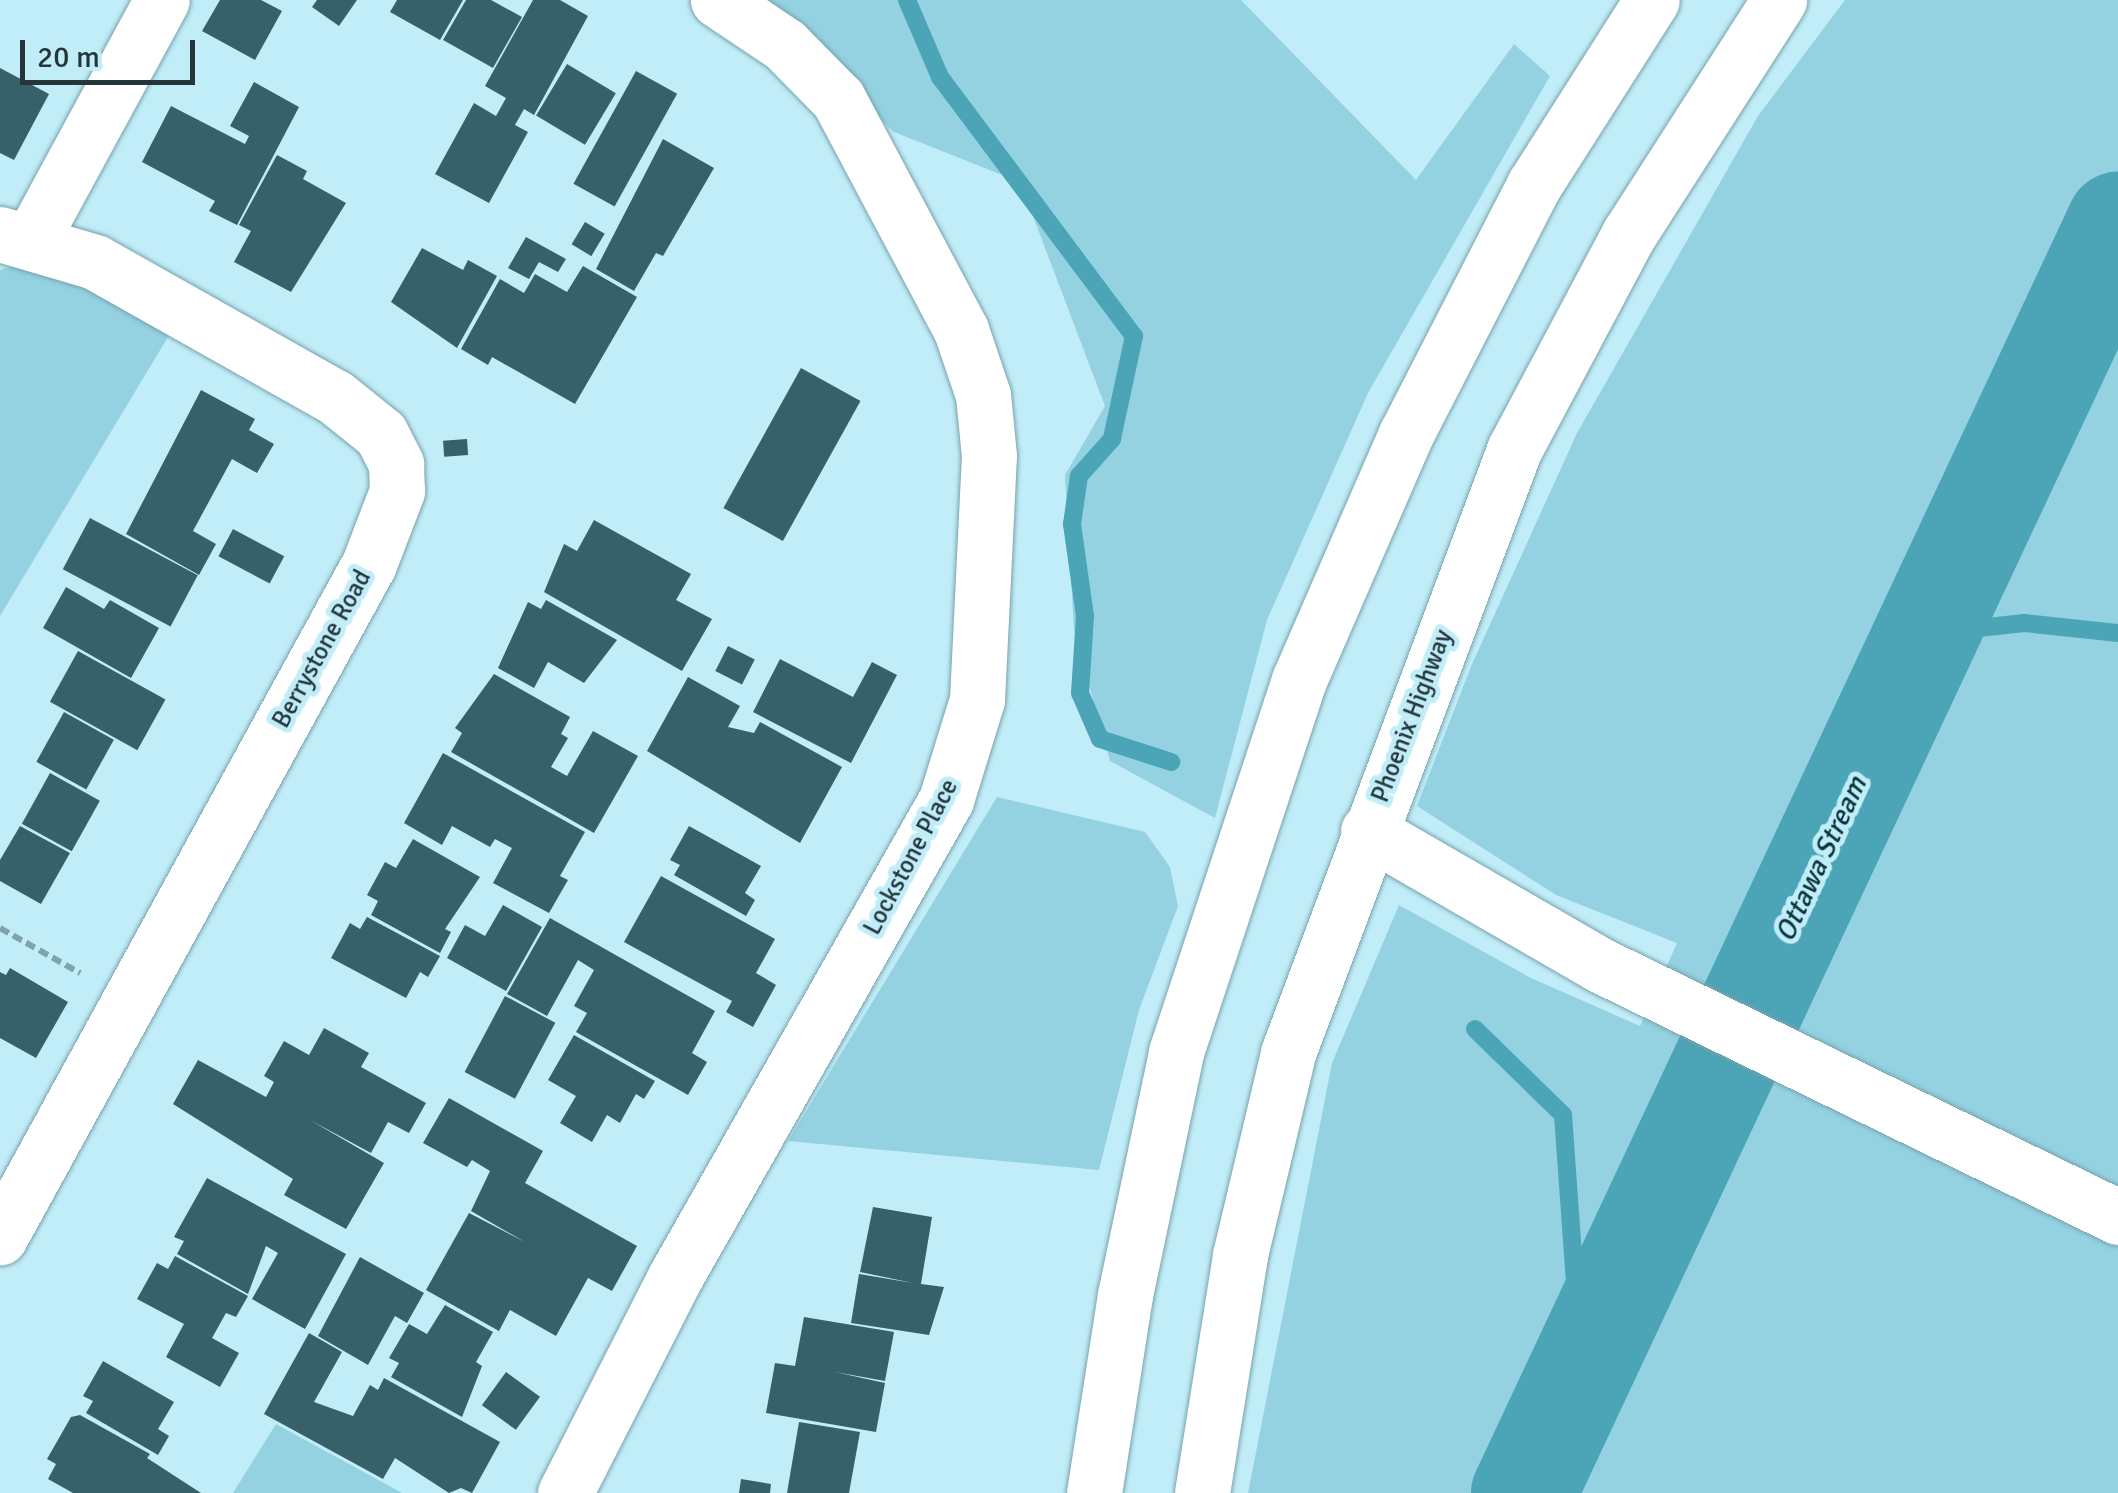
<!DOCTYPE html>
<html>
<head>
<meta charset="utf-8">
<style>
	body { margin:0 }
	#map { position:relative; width:2118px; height:1493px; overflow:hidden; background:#c1edf8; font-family:Signika,sans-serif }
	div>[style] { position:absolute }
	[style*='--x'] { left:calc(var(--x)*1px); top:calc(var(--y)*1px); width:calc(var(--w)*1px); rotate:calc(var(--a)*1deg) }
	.green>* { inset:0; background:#94d2e1 }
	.stream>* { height:18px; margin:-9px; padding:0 9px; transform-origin:9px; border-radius:9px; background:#4ca4b7 }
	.river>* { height:105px; margin:-52.5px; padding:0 52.5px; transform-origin:52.5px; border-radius:52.5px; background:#4ca4b7 }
	.building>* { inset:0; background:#386069; transform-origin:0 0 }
	.path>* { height:6px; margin-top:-3px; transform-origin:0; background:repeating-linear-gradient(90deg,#81a2aa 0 10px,transparent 0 15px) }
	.roads { filter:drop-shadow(0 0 2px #78a2ac) drop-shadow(0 0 2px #78a2ac) }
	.street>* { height:55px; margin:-27.5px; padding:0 27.5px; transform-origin:27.5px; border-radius:27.5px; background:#fff }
	.secondary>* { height:55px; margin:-27.5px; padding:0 27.5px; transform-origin:27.5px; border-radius:27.5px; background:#fff }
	span { translate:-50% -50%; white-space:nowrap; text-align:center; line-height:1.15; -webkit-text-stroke:10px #c1edf8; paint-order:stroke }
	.street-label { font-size:25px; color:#24363a }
	.water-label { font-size:28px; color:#0b353e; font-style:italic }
	.scale { position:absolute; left:20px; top:40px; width:175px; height:45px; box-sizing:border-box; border:5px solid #24363a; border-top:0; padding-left:12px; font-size:30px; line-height:35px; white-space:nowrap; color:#24363a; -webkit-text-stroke:8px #c1edf8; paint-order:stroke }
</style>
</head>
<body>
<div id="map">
	<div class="green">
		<div style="clip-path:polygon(751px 0,1241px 0,1416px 180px,1514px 44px,1550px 76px,1368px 393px,1267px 620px,1215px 818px,1110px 761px,1074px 631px,1065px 475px,1105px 406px,1020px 182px,894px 132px)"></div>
		<div style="clip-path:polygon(1845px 0,2118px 0,2118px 1493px,1248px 1493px,1332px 1063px,1399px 905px,1531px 978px,1640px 1026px,1677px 943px,1556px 895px,1417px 806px,1472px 664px,1577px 433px,1758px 116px)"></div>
		<div style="clip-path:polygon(29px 262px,82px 276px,171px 332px,0 616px,0 270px)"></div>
		<div style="clip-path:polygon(997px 797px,1145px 832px,1170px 867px,1178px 906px,1139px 1010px,1099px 1170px,788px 1141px)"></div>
		<div style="clip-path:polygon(276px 1424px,402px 1493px,233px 1493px)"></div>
	</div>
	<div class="stream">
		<div style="--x:907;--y:0;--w:84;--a:66.8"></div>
		<div style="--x:940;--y:77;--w:324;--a:53.2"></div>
		<div style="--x:1134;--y:336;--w:105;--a:102.1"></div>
		<div style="--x:1112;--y:439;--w:50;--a:131.7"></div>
		<div style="--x:1079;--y:476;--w:49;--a:98.3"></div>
		<div style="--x:1072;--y:524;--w:93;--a:82"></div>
		<div style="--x:1085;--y:616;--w:77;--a:93.7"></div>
		<div style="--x:1080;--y:693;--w:50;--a:66.5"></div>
		<div style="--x:1100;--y:739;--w:75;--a:17.9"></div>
		<div style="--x:1923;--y:634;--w:102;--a:-6.2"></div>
		<div style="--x:2024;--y:623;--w:95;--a:6.1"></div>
		<div style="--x:1475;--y:1029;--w:123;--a:44.3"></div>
		<div style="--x:1563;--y:1115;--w:197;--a:85.9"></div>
		<div style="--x:1577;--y:1312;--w:38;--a:70"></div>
	</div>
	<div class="river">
		<div style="--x:1523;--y:1493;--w:1402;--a:-64.88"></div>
	</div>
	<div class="building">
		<div style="clip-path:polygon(220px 0,261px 0,282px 11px,255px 60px,202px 31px)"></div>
		<div style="clip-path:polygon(317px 0,357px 0,339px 26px,312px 7px)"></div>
		<div style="clip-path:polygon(397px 0,463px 0,440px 40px,390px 12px)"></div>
		<div style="clip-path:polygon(466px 0,491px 0,522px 17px,493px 68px,443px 40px)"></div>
		<div style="clip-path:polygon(533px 0,560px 0,588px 16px,534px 115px,524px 109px,515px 125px,528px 132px,489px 203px,435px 174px,474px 103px,496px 116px,506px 98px,485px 86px)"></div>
		<div style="left:567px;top:64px;width:57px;height:60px;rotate:31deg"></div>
		<div style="clip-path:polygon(0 68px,49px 94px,14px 160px,0 153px)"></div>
		<div style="left:636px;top:71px;width:47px;height:129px;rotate:29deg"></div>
		<div style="clip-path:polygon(254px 82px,299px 107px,237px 225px,209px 211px,215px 201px,142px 162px,171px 106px,245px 144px,249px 136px,230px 126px)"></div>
		<div style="clip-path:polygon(663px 139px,714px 168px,663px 256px,656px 253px,634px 291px,596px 269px)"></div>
		<div style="clip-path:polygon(277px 155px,307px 171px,303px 179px,346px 203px,291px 292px,234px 262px,251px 231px,239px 225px)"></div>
		<div style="left:585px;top:222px;width:23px;height:26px;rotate:31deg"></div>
		<div style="clip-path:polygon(526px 237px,566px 259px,558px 272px,539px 262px,529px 279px,508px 268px)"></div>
		<div style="clip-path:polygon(422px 248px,463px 270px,468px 260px,497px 276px,457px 348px,391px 302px)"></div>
		<div style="clip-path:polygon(583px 266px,637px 297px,575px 404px,492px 357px,488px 365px,461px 349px,500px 279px,524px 293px,535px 274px,567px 292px)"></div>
		<div style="left:801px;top:368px;width:68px;height:160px;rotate:29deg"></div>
		<div style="clip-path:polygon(201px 390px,255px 419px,249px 430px,274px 444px,257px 473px,232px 459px,193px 531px,216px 544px,199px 575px,126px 534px)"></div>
		<div style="left:467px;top:439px;width:16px;height:24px;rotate:86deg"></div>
		<div style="left:90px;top:518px;width:122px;height:58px;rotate:28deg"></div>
		<div style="clip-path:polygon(594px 520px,691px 574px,676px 600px,712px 619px,682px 671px,544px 592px,564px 544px,577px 551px)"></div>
		<div style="left:233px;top:529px;width:58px;height:31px;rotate:28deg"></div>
		<div style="clip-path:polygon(66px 587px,104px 609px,110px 600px,159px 628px,131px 678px,43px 628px)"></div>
		<div style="clip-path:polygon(546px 600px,617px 640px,584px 683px,548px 662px,534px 688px,498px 668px,528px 602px,541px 609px)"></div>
		<div style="left:728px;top:646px;width:30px;height:28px;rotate:27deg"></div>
		<div style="left:78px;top:651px;width:100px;height:58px;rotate:29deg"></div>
		<div style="clip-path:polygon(780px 659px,853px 697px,872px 662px,897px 675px,851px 763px,753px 712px)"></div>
		<div style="clip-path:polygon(494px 674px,570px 717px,561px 734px,568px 738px,551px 767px,567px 776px,593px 731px,638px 756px,594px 833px,451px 752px,462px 733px,455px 728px)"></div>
		<div style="clip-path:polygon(688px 677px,740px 706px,728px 727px,754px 733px,760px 722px,842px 767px,800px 843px,647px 751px)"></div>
		<div style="left:64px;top:712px;width:57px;height:57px;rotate:29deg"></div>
		<div style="clip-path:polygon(443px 753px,585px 832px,560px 876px,568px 880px,549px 913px,493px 883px,512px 848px,495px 839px,490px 847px,452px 826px,442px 845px,404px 823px)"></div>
		<div style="left:50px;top:773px;width:57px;height:58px;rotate:29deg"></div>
		<div style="clip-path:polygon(20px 826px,70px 853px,41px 904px,0 881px,0 860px)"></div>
		<div style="clip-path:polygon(689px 826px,761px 866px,745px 893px,755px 900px,746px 916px,674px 875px,680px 865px,670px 860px)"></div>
		<div style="clip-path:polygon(413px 839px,480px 877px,445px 929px,451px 932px,440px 953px,371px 915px,378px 901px,367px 895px,385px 862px,396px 868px)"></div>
		<div style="clip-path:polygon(661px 876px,775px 939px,756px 973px,776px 985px,753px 1027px,726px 1012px,732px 1001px,624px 942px)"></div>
		<div style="clip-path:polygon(503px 905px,542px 927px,506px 991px,447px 958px,465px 925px,485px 936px)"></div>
		<div style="clip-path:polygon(367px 917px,440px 956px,428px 977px,420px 972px,406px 998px,331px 958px,350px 923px,360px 929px)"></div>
		<div style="clip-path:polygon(550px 918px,715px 1011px,692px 1053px,707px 1062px,688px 1095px,576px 1032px,587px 1013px,574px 1006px,594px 970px,578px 960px,547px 1016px,507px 994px)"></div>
		<div style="clip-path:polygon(10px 968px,68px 1002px,36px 1058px,0 1038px,0 972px,6px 975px)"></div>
		<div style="left:505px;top:996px;width:57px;height:86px;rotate:28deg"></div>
		<div style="clip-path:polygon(324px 1028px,369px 1053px,361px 1067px,426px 1103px,409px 1133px,388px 1122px,371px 1153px,310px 1120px,384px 1163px,346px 1229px,284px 1195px,293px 1179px,173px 1104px,198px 1060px,266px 1097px,274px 1082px,264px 1076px,284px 1041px,309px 1055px)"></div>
		<div style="clip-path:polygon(574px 1035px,655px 1081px,644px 1099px,636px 1094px,620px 1123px,607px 1115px,592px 1142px,560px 1123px,576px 1096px,548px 1080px)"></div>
		<div style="clip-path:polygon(449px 1098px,543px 1151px,525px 1183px,637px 1246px,612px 1291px,588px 1278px,556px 1336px,510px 1310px,499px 1331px,426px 1290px,469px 1213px,525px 1242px,471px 1211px,490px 1171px,472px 1160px,467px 1167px,423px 1143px)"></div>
		<div style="clip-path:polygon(207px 1178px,346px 1254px,305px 1329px,252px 1299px,278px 1253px,266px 1246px,248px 1294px,177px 1254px,184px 1241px,174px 1237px)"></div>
		<div style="clip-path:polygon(873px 1207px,932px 1217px,921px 1284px,944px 1287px,929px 1335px,851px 1323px,859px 1274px,913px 1283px,860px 1272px)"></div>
		<div style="clip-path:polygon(175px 1256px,248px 1296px,236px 1317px,226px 1313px,212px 1338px,239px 1353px,220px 1387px,166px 1357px,184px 1324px,137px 1299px,157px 1263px,168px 1269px)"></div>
		<div style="clip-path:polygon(360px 1257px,424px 1293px,407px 1323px,395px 1316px,368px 1365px,318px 1336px)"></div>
		<div style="clip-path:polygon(445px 1305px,493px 1332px,476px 1362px,482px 1366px,462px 1417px,391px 1377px,399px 1363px,389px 1358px,409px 1324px,427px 1334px)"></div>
		<div style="clip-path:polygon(804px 1317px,894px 1332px,885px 1381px,835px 1372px,885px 1383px,876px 1432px,766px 1413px,775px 1363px,795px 1366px)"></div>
		<div style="clip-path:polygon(309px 1333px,342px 1352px,314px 1402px,353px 1416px,370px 1385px,378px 1390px,384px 1378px,500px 1442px,472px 1493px,461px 1488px,449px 1493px,395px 1458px,383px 1479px,264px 1414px)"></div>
		<div style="clip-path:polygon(103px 1361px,174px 1402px,158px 1429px,169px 1436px,158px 1455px,86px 1413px,93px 1401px,83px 1396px)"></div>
		<div style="left:506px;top:1372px;width:42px;height:41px;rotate:36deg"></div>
		<div style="clip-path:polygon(80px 1415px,150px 1454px,147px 1458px,201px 1493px,73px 1493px,48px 1479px,56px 1464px,47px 1459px,71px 1417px)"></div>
		<div style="clip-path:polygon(799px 1422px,860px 1432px,849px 1493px,787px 1493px)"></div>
		<div style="clip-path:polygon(741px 1479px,771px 1484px,770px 1493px,739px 1493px)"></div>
	</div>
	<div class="path">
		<div style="--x:0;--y:928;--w:92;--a:29.4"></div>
	</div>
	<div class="roads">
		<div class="street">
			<div style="--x:0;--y:234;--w:99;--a:16.4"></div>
			<div style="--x:95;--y:262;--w:275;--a:29.4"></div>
			<div style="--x:335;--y:397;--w:59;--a:38.8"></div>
			<div style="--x:381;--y:434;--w:34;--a:63"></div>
			<div style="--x:396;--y:464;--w:27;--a:88"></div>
			<div style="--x:397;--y:491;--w:78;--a:111"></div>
			<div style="--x:369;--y:564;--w:768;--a:118.74"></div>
			<div style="--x:31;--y:241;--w:274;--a:-61.5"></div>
			<div style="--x:1368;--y:831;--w:268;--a:30"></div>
			<div style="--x:1600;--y:965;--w:576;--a:25.94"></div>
			<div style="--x:565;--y:1493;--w:240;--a:-63"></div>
			<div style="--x:674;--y:1279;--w:551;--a:-60.41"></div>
			<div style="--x:946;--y:800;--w:105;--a:-72.8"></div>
			<div style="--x:977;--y:700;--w:244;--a:-87.2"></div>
			<div style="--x:989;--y:456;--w:61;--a:-95.6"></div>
			<div style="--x:983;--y:395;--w:69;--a:-108.7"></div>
			<div style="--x:961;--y:330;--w:262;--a:-118"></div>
			<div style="--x:838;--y:99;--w:76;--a:-134.5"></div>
			<div style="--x:785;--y:45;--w:81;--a:-146.1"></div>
		</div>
		<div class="secondary">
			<div style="--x:1094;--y:1493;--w:200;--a:-81.1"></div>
			<div style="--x:1125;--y:1295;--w:248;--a:-78.1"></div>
			<div style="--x:1176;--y:1052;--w:392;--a:-71.7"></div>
			<div style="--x:1299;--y:680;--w:268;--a:-66.5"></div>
			<div style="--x:1406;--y:434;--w:280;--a:-62.8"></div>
			<div style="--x:1534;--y:185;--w:219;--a:-57.5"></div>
			<div style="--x:1202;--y:1493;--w:241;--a:-80.9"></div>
			<div style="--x:1240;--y:1255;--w:208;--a:-76.6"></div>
			<div style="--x:1288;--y:1053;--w:644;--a:-69.45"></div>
			<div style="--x:1514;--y:450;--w:245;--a:-62"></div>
			<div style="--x:1629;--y:234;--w:278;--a:-57.3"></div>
		</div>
	</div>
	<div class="street-label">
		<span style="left:322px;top:649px;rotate:-61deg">Berrystone Road</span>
		<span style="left:1412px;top:716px;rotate:-69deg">Phoenix Highway</span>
		<span style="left:911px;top:857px;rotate:-62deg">Lockstone Place</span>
	</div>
	<div class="water-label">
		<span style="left:1821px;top:859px;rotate:-65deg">Ottawa Stream</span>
	</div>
	<div class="scale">20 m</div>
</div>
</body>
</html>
